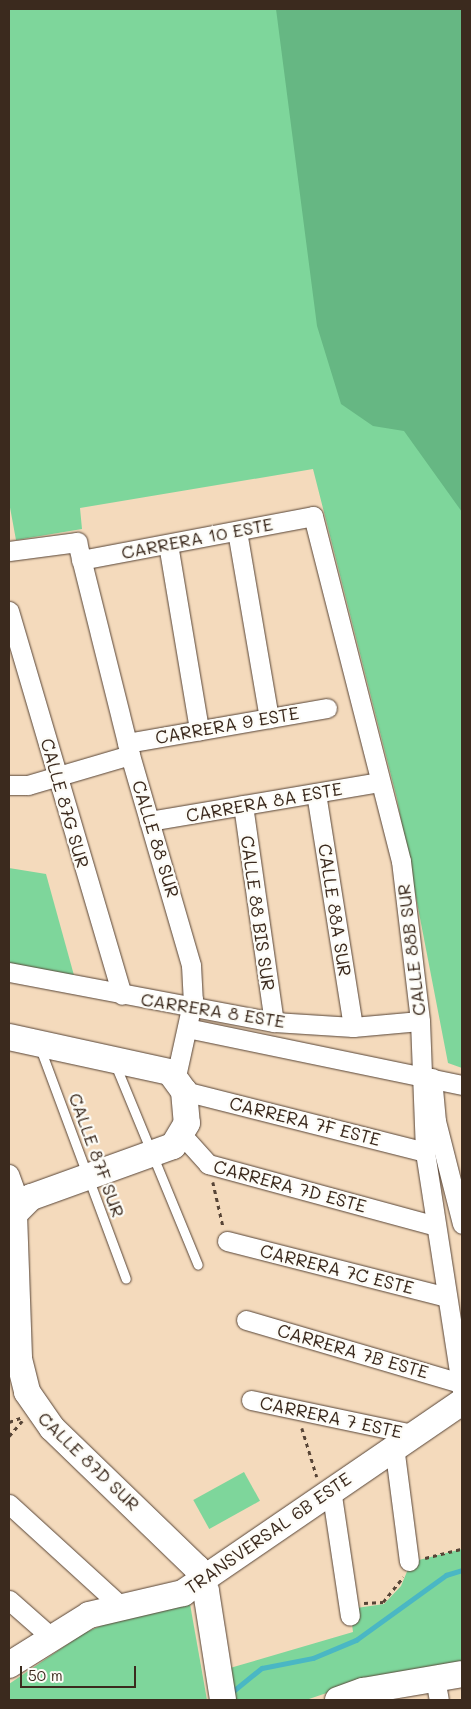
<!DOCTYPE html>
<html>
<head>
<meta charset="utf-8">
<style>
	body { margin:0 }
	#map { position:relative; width:471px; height:1709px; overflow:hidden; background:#f4dabc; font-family:Mali,sans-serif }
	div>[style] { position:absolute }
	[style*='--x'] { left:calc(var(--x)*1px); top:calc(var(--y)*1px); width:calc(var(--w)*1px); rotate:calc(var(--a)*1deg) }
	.green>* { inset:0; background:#7ed69b; transform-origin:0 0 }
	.forest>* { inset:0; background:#66b783 }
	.stream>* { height:4.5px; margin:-2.25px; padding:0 2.25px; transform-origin:2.25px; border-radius:2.25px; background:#4ab7c4 }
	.path>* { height:2.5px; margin-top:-1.25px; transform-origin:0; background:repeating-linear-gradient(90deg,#574436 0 4px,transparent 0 8px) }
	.roads { filter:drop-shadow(0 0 1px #574436) drop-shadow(0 0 1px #574436) }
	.lane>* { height:9px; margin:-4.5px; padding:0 4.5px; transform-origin:4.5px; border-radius:4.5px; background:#fff }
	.street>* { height:19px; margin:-9.5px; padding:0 9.5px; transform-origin:9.5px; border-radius:9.5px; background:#fff }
	.secondary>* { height:26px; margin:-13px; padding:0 13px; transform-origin:13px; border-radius:13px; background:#fff }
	span { translate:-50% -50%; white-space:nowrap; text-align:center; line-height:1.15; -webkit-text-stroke:4.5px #fdfcf7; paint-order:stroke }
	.street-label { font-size:18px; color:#3b2a1e }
	.frame { position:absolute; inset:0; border:10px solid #3b2a1e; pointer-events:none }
	.scale { position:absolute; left:20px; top:1666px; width:116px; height:22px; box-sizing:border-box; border:2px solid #3b2a1e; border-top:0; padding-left:6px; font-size:15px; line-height:18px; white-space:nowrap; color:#3b2a1e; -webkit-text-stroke:4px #fdfcf7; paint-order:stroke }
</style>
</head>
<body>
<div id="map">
	<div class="green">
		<div style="clip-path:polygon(9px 9px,462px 9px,462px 1068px,448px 1063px,397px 799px,313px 469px,80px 508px,82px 529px,16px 540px,9px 502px)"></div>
		<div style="clip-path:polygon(9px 868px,46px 874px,75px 979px,9px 966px)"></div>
		<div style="left:244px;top:1472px;width:33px;height:58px;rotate:61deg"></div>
		<div style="clip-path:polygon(462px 1549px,462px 1666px,356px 1683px,306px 1700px,236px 1700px,230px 1668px,353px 1632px,350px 1609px,384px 1604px,401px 1586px,411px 1562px)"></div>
		<div style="clip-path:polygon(190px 1604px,207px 1700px,9px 1700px,9px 1684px,84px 1633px,112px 1621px)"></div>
	</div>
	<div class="forest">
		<div style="clip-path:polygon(276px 9px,462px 9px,462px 512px,404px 431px,373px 426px,341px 404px,317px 326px)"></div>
	</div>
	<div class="stream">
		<div style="--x:232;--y:1692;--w:38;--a:-39"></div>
		<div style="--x:262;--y:1668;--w:52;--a:-11.1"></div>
		<div style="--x:313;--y:1658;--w:47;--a:-22.7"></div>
		<div style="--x:356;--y:1640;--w:111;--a:-35.8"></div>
		<div style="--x:446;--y:1575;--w:17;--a:-17"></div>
	</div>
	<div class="path">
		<div style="--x:213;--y:1182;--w:45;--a:77.2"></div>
		<div style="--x:9;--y:1422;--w:12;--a:-20"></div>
		<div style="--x:302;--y:1428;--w:51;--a:73"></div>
		<div style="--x:9;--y:1436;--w:20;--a:-49"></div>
		<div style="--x:425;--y:1558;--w:38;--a:-14"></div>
		<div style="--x:364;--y:1603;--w:19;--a:-3"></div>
		<div style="--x:383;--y:1602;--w:32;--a:-51"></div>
	</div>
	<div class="roads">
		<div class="lane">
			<div style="--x:40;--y:1048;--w:246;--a:69.6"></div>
			<div style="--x:115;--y:1064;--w:217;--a:67.6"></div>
		</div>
		<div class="street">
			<div style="--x:237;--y:531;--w:190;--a:80.3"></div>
			<div style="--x:168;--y:544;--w:189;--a:80.5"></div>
			<div style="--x:9;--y:551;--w:69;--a:-7.5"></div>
			<div style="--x:77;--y:542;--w:219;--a:76"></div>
			<div style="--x:130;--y:755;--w:219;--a:73.8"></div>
			<div style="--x:191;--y:965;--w:34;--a:87"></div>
			<div style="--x:193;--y:999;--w:79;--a:102.4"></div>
			<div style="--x:81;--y:560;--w:236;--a:-10.7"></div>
			<div style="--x:313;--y:516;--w:356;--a:75.7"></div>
			<div style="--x:401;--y:861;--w:161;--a:83.2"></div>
			<div style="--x:420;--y:1021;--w:131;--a:87.8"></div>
			<div style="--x:425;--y:1152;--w:242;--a:81.2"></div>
			<div style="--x:9;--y:611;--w:400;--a:73.6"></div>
			<div style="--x:127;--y:743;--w:203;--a:-9.9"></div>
			<div style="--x:9;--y:785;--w:19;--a:0"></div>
			<div style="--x:28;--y:785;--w:106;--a:-16.4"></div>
			<div style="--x:316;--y:793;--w:237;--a:81"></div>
			<div style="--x:243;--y:805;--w:219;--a:81.9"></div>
			<div style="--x:149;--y:821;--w:234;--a:-9.6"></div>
			<div style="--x:9;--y:972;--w:270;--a:10.7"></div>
			<div style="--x:274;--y:1022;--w:79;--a:3.6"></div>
			<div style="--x:353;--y:1027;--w:67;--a:-5.1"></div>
			<div style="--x:187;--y:1028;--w:281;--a:11.7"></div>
			<div style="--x:432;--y:1078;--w:43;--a:84.7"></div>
			<div style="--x:436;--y:1121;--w:106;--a:75.8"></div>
			<div style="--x:184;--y:1091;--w:249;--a:14.2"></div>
			<div style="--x:183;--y:1136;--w:38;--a:48"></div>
			<div style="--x:208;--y:1164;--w:236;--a:15.2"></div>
			<div style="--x:9;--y:1174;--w:33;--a:70"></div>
			<div style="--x:227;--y:1241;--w:226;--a:14.3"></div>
			<div style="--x:246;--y:1320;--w:223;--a:16.4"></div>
			<div style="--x:251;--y:1400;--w:165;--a:11.9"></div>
			<div style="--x:394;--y:1446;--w:116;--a:82.6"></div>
			<div style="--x:331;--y:1489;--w:128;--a:81.5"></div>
			<div style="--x:9;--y:1504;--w:154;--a:42.4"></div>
			<div style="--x:9;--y:1600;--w:55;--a:41.3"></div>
			<div style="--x:435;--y:1678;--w:22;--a:80"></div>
		</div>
		<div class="secondary">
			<div style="--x:9;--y:1037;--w:165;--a:12.3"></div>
			<div style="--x:170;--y:1072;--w:24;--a:54"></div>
			<div style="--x:184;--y:1091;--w:32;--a:85"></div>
			<div style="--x:187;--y:1123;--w:27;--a:121"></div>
			<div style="--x:173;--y:1146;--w:151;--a:160.2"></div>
			<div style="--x:31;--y:1197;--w:24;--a:135"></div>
			<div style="--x:14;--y:1214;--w:145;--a:88"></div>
			<div style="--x:19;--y:1359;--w:34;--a:76"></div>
			<div style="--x:27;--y:1392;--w:44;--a:55.2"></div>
			<div style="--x:52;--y:1428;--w:202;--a:44"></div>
			<div style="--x:197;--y:1568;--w:25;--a:69"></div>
			<div style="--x:206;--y:1591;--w:110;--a:81.1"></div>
			<div style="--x:9;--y:1665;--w:94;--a:-32"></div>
			<div style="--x:89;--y:1615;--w:97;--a:-13.2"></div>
			<div style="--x:183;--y:1593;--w:338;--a:-34.4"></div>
			<div style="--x:338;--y:1700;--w:27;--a:-20"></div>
			<div style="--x:363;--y:1691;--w:100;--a:-9.7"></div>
		</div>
	</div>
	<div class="street-label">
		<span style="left:197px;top:538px;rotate:-11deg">CARRERA 10 ESTE</span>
		<span style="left:227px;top:725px;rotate:-10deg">CARRERA 9 ESTE</span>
		<span style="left:264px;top:802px;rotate:-10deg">CARRERA 8A ESTE</span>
		<span style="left:65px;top:803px;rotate:74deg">CALLE 87G SUR</span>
		<span style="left:156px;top:839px;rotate:73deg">CALLE 88 SUR</span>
		<span style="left:335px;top:910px;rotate:81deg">CALLE 88A SUR</span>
		<span style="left:258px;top:913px;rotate:82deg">CALLE 88 BIS SUR</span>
		<span style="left:411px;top:950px;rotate:-97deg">CALLE 88B SUR</span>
		<span style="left:213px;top:1010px;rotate:9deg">CARRERA 8 ESTE</span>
		<span style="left:305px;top:1121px;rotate:14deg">CARRERA 7F ESTE</span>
		<span style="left:97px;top:1155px;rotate:70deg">CALLE 87F SUR</span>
		<span style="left:290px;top:1186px;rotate:15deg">CARRERA 7D ESTE</span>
		<span style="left:337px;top:1269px;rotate:14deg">CARRERA 7C ESTE</span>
		<span style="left:353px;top:1351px;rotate:16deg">CARRERA 7B ESTE</span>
		<span style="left:331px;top:1417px;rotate:12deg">CARRERA 7 ESTE</span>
		<span style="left:89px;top:1461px;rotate:44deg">CALLE 87D SUR</span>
		<span style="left:268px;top:1533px;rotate:-35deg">TRANSVERSAL 6B ESTE</span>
	</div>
	<div class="frame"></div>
	<div class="scale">50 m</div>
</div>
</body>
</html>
